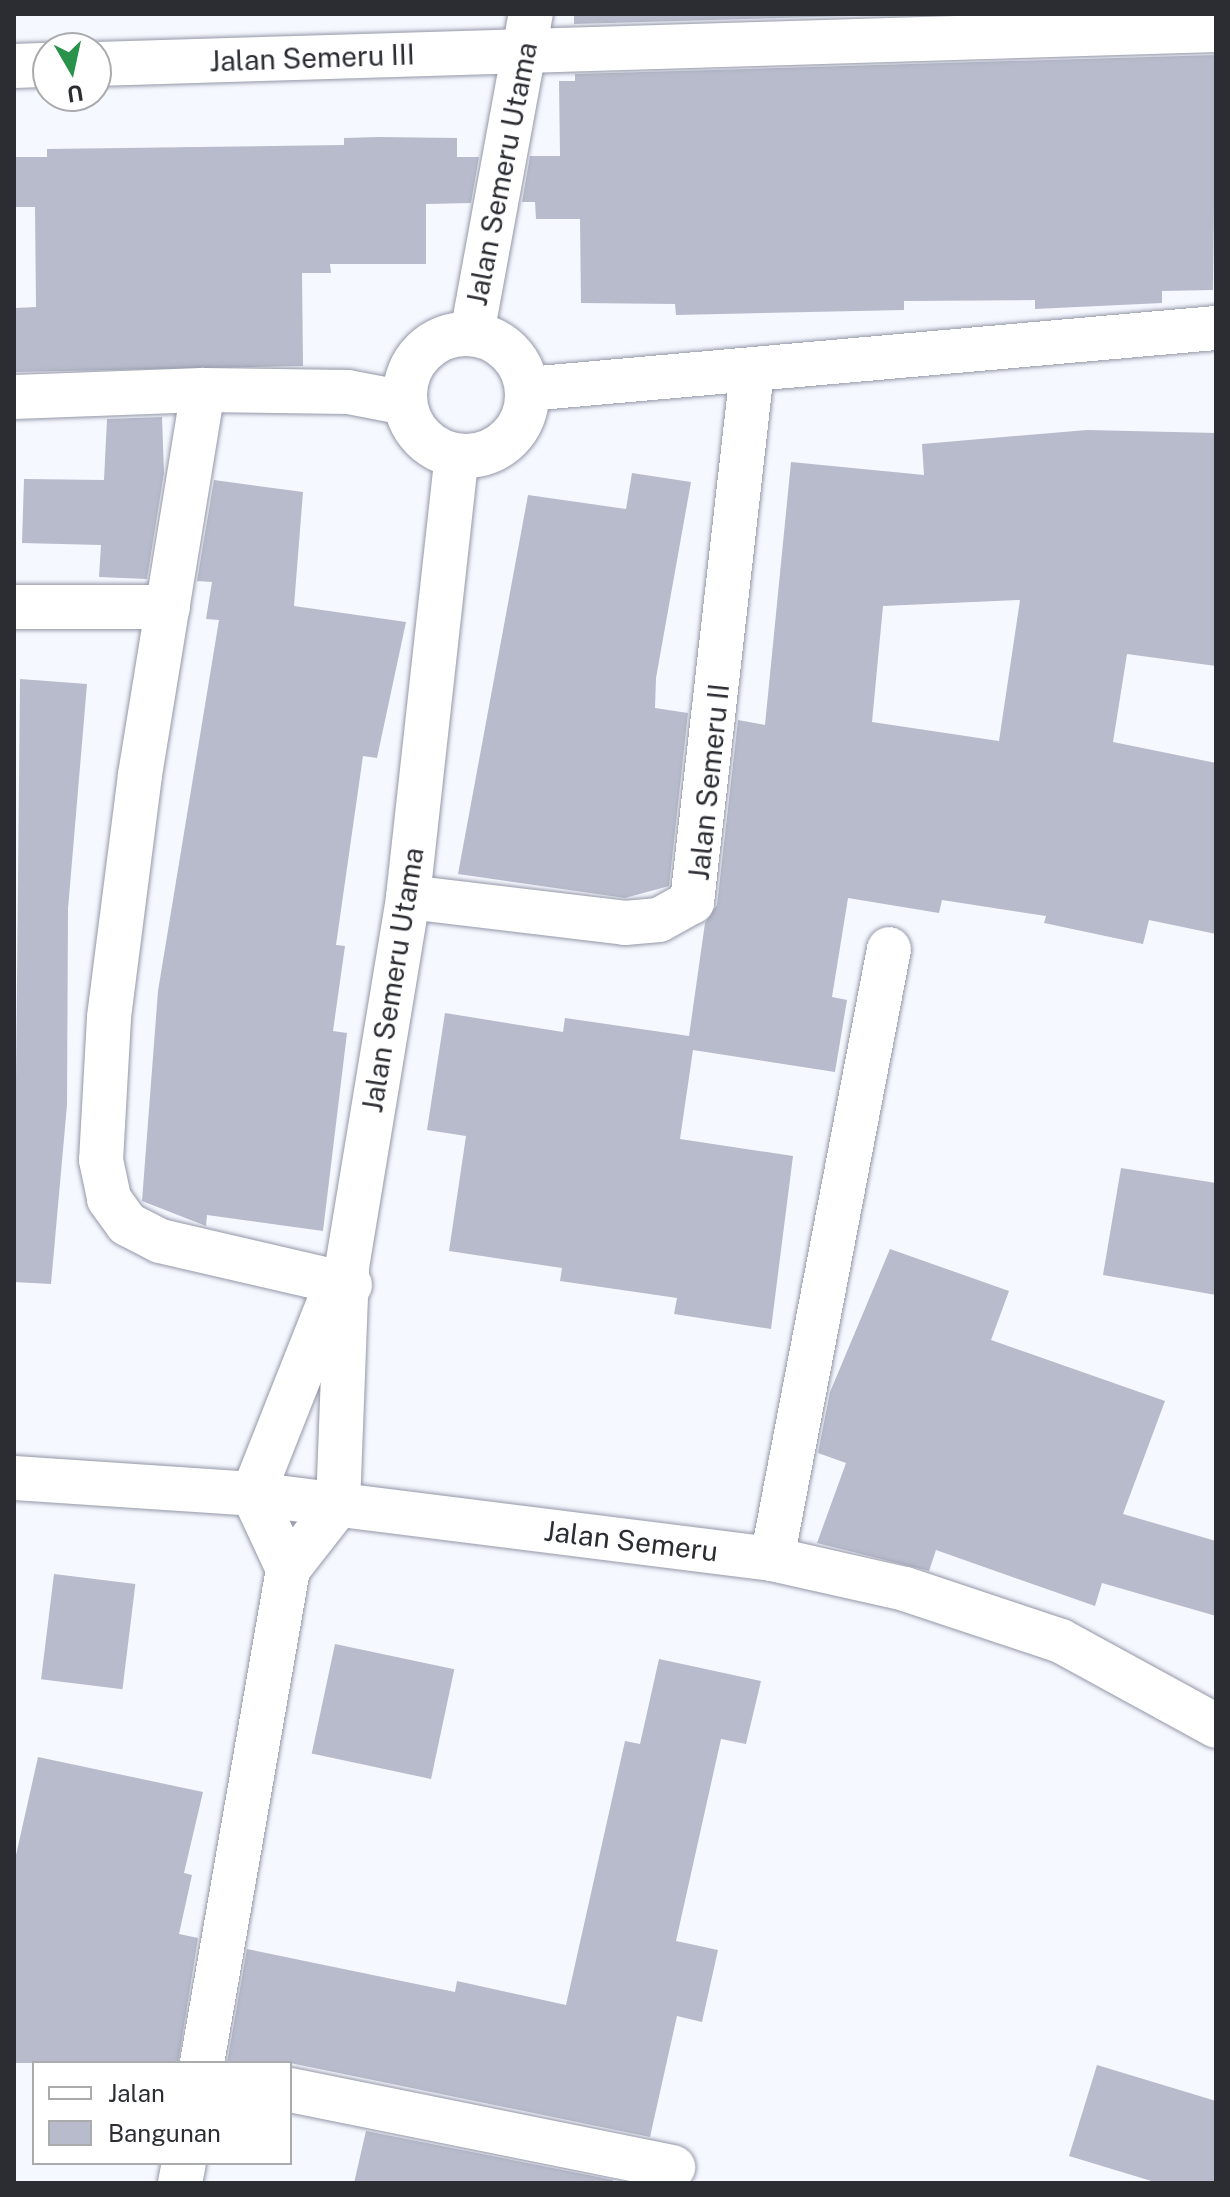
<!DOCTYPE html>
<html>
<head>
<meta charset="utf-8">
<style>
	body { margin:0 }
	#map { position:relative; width:1230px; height:2197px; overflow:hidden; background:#f6f8ff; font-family:"Public Sans",sans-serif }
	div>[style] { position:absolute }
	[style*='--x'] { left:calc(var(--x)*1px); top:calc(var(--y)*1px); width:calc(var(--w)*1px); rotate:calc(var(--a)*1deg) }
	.building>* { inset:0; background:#b7bbcb; transform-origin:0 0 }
	.roads { filter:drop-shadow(0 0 2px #9397a7) drop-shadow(0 0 2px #9397a7) }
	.street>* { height:44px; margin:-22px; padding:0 22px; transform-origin:22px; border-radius:22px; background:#fff }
	.street>.ring { margin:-22px; padding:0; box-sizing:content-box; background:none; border:44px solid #fff; border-radius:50% }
	span { translate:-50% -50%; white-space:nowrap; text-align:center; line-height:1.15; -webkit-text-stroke:8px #fff; paint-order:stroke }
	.street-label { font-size:28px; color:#2b2d33 }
	.frame { position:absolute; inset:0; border:16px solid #2b2d33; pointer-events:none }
	.legend { position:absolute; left:32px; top:2061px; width:260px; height:104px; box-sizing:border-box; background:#fff; border:2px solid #aaabad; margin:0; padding:10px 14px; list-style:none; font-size:24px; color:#2b2d33 }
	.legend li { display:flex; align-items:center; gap:16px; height:40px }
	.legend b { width:40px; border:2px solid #aaabad }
	.north { position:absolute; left:32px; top:32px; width:80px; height:80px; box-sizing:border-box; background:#fff; border:2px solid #aaabad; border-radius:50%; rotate:171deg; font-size:22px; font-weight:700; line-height:32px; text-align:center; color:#2b2d33 }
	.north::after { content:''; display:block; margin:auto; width:28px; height:36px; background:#29934b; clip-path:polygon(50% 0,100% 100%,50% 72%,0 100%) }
</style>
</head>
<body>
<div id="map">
	<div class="building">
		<div style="clip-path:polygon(574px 14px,919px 14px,574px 24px)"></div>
		<div style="clip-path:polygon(1216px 55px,1213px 290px,1162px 291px,1162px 303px,1035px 309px,1035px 300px,904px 301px,904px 310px,676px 315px,675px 304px,581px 303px,580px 219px,536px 219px,535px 202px,522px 202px,530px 156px,560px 156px,559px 81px,575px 81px,575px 74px)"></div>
		<div style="clip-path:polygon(379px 137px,457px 138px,457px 157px,479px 157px,471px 203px,426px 204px,426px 264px,330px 264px,331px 273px,302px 273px,303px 366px,14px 372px,14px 308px,36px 307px,35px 207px,14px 207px,14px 157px,47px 157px,47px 149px,344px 145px,344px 138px)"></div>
		<div style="clip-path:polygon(162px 417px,164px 473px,147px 579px,99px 577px,101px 545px,22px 543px,24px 479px,104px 480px,107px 419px)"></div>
		<div style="clip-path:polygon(evenodd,1087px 430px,1216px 433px,1216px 666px,1127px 654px,1113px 742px,1216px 763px,1216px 934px,1149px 920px,1143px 944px,1044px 923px,1046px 916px,942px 900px,939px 913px,848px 898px,832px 997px,847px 1000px,835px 1072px,693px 1050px,680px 1139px,793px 1156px,771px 1329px,674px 1314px,677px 1298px,560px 1281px,562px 1268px,449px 1251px,466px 1136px,427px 1130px,445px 1013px,563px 1032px,565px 1018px,689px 1036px,705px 923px,717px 905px,738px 720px,765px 725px,791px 462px,924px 475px,922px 444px,1087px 430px,1020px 600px,999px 741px,872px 722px,883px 606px,1020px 600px)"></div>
		<div style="clip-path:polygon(632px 473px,691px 482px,656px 678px,655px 708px,688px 713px,669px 886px,625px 898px,458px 874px,528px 495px,626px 509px)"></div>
		<div style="clip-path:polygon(214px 480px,303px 492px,294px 606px,406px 622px,377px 758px,363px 756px,336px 945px,345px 946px,333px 1031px,347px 1033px,323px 1231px,207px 1215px,206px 1226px,142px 1201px,158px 991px,219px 620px,206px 619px,212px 582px,197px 581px)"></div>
		<div style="clip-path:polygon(20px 679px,87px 684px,68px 909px,67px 1105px,51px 1284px,14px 1282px)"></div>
		<div style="clip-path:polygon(1121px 1168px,1216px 1183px,1216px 1295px,1103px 1275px)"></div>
		<div style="clip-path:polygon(890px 1249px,1009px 1291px,991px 1340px,1165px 1401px,1123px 1514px,1216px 1541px,1216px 1616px,1102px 1583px,1095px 1606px,936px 1550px,929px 1571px,817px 1543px,846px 1463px,818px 1453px,830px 1392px)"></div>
		<div style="left:54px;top:1574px;width:82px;height:106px;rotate:7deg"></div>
		<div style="left:335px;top:1644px;width:122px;height:112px;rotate:12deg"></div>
		<div style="clip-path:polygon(659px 1659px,761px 1681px,746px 1744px,721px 1739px,676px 1941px,718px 1950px,702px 2022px,677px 2016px,650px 2137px,290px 2063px,227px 2063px,247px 1949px,455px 1992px,457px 1981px,566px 2005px,625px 1741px,640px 1744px)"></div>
		<div style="clip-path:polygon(38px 1757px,203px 1792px,184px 1873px,192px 1875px,179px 1934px,198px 1938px,178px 2063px,14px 2063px,14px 1864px)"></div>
		<div style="clip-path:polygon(1097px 2065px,1216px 2101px,1216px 2183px,1158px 2183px,1069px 2156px)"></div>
		<div style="clip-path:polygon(366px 2131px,613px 2180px,613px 2183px,354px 2183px)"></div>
	</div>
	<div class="roads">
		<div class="street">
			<div style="--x:96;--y:64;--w:1121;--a:-1.74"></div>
			<div style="--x:14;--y:66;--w:34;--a:-2"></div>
			<div style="--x:472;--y:334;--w:325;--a:-79.6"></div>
			<div class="ring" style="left:405px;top:334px;width:78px;height:78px"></div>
			<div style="--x:528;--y:389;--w:691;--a:-5.07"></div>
			<div style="--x:203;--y:390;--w:390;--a:99.3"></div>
			<div style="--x:140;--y:775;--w:245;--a:97.3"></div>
			<div style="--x:109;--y:1018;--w:142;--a:93.2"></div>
			<div style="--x:101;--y:1160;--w:40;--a:78"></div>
			<div style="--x:109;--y:1199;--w:31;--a:54"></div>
			<div style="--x:127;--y:1224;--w:37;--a:27"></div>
			<div style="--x:160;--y:1241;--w:195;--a:13"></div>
			<div style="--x:14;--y:397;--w:189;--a:-2.1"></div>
			<div style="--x:203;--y:390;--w:145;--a:0.8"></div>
			<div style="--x:348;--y:392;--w:58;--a:10.9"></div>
			<div style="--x:14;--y:607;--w:154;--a:0"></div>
			<div style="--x:408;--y:897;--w:219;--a:6.8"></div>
			<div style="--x:625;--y:923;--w:34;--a:-5"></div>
			<div style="--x:659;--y:920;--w:38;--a:-29"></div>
			<div style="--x:692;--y:902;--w:534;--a:-83.55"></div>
			<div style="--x:14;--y:1478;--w:240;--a:3.8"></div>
			<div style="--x:253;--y:1494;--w:523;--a:7.14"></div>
			<div style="--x:772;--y:1559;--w:136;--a:12.7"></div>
			<div style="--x:905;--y:1589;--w:164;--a:18.4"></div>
			<div style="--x:1061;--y:1641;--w:177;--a:28.7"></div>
			<div style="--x:772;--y:1559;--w:621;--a:-79.14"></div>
			<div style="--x:288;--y:1569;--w:83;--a:-115"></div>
			<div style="--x:253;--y:1494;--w:231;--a:-68.4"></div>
			<div style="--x:202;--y:2063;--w:501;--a:-80.12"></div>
			<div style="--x:288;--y:1569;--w:81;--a:-52"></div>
			<div style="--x:338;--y:1505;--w:238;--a:-87.8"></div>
			<div style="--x:347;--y:1267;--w:375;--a:-80.6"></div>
			<div style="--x:408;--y:897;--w:444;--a:-83.7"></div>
			<div style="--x:290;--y:2090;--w:391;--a:11.4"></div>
			<div style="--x:180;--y:2183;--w:20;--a:-79"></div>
		</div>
	</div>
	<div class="street-label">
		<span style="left:312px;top:58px;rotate:-2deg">Jalan Semeru III</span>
		<span style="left:502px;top:174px;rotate:-79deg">Jalan Semeru Utama</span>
		<span style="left:709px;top:782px;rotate:-84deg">Jalan Semeru II</span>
		<span style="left:393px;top:980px;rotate:-81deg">Jalan Semeru Utama</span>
		<span style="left:631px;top:1541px;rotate:7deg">Jalan Semeru</span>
	</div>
	<div class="frame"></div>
	<ul class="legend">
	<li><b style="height:10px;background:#fff"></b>Jalan</li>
	<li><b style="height:22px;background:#b7bbcb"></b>Bangunan</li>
	</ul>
	<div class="north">U</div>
</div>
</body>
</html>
